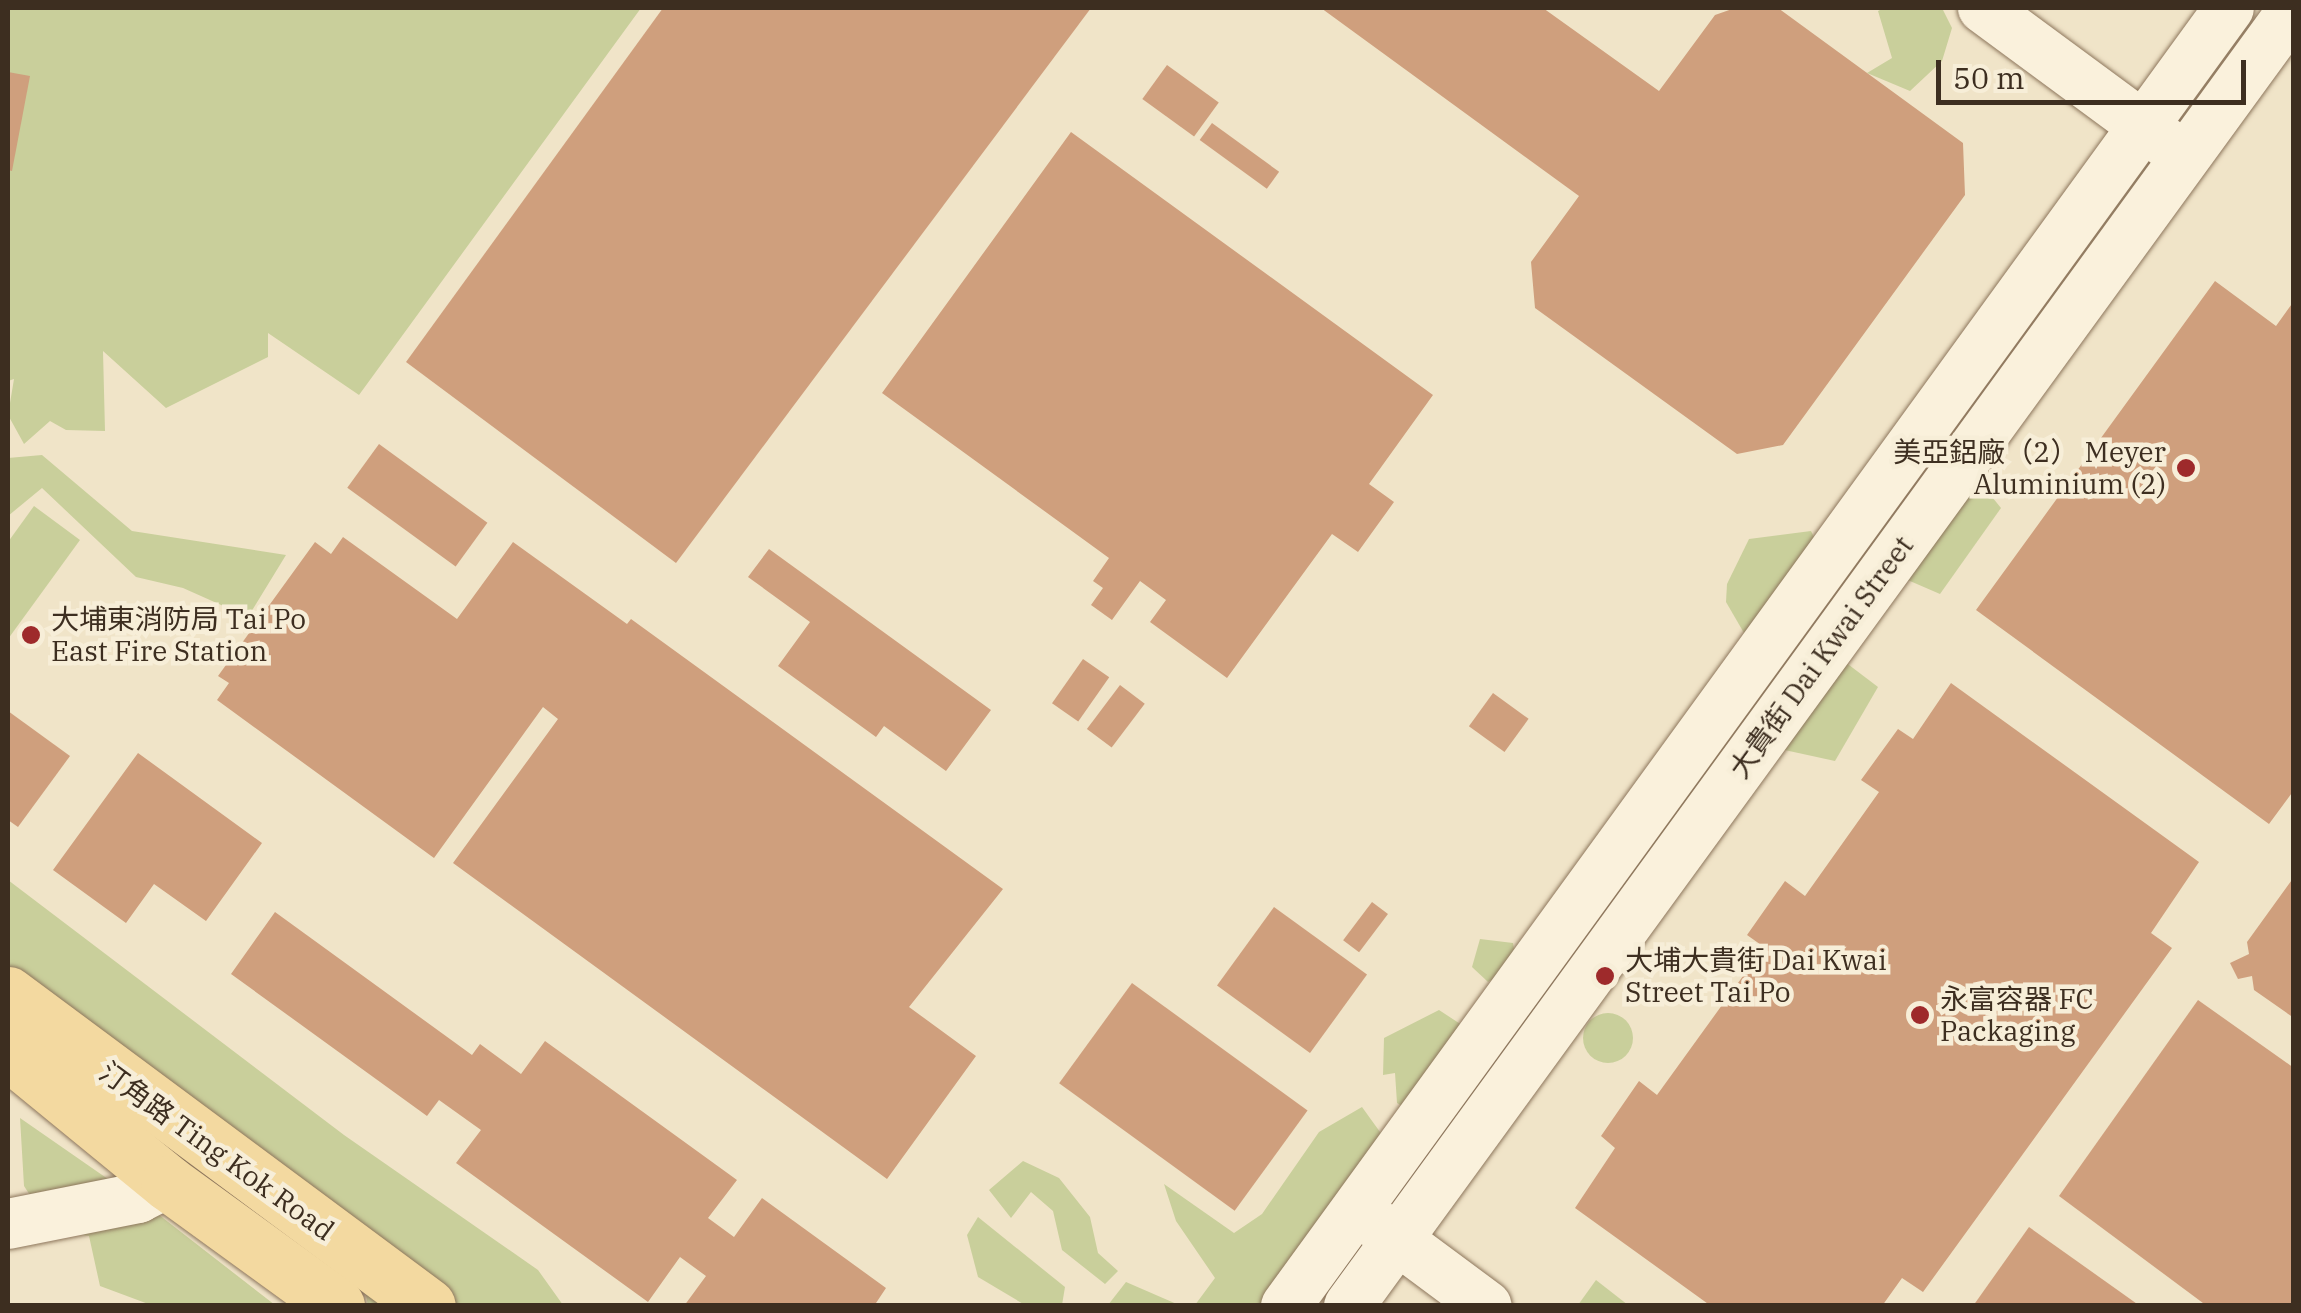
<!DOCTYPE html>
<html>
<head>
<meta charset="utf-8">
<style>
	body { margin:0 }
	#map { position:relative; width:2301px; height:1313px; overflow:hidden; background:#f0e4c8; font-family:"IBM Plex Serif","Noto Sans TC",serif }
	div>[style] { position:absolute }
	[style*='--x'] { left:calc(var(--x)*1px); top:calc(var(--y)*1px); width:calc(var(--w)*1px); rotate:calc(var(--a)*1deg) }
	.green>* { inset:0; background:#c9cf9b }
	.round { border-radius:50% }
	.building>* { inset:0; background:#cf9f7d; transform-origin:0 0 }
	.roads { filter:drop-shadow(0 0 2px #8d765c) drop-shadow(0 0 2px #8d765c) }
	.minor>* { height:50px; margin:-25px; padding:0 25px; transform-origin:25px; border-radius:25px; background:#faf1dc }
	.major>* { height:55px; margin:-27.5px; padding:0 27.5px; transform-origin:27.5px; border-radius:27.5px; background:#f3d9a0 }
	.dots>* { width:28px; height:28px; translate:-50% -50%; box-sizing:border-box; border:5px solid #f7eed8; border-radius:50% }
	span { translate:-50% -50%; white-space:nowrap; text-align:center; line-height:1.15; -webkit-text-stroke:9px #f7eed8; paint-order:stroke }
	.poi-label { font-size:28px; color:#3d2e20 }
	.right { translate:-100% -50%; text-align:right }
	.left { translate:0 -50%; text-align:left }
	.street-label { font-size:28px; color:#3d2e20 }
	.frame { position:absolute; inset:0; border:10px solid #3d2e20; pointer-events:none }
	.scale { position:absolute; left:1936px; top:60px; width:310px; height:45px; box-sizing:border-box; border:5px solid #3d2e20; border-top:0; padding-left:12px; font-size:30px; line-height:35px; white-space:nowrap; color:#3d2e20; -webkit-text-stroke:8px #f7eed8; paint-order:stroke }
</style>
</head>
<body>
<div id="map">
	<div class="green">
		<div style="clip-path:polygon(8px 8px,641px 8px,359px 395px,268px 333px,268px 357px,166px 408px,103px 351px,105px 431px,66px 430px,50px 421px,24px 444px,8px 415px,14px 379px,8px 381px)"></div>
		<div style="clip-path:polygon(1884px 8px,1942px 8px,1952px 28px,1942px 61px,1910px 91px,1867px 73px,1892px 58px,1878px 11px)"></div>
		<div style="clip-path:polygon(42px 455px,132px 531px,286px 555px,248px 617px,183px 588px,136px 577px,42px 488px,8px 516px,8px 458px)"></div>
		<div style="clip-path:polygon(1961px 459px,2001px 508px,1940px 594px,1903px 578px)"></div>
		<div style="clip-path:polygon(34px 506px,80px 540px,8px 639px,8px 542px)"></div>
		<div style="clip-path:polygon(1811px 531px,1827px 564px,1744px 633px,1726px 602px,1727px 584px,1749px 539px)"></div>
		<div style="clip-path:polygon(1828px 649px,1878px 687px,1835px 761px,1780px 749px)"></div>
		<div style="clip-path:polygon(8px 880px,344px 1135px,538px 1270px,563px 1305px,368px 1305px,359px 1260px,306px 1209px,223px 1195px,154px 1136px,8px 987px)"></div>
		<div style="clip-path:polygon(1480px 939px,1513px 943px,1517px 966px,1488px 982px,1472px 967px)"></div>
		<div style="clip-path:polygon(1439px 1010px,1471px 1031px,1420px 1117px,1397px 1103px,1395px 1073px,1383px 1075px,1384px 1038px)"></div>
		<div class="round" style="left:1583px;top:1013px;width:50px;height:50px"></div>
		<div style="clip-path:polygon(1362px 1107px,1393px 1150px,1297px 1305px,1195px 1305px,1215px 1278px,1176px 1221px,1164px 1184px,1234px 1233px,1262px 1214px,1319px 1132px)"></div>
		<div style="clip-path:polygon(20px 1118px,154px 1211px,275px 1305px,151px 1305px,100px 1286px,89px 1236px,53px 1230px,24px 1186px)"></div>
		<div style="clip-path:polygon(1023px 1161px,1059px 1178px,1090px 1217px,1098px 1253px,1118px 1271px,1105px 1284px,1062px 1250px,1053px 1211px,1031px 1192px,1011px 1218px,989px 1190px)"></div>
		<div style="clip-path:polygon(978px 1217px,1065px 1287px,1062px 1305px,1025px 1305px,978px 1277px,967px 1235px)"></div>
		<div style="clip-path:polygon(1596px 1280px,1628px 1305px,1578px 1305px)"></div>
		<div style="clip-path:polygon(1126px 1282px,1179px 1305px,1108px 1305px)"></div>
	</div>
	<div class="building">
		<div style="clip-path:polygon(663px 8px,1091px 8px,676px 563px,406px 362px)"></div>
		<div style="clip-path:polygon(1321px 8px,1543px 8px,1659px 91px,1715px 15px,1735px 8px,1778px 8px,1963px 143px,1965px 195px,1783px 445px,1737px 454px,1535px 308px,1531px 262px,1579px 196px)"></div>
		<div style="left:1167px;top:65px;width:64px;height:42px;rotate:36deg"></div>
		<div style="clip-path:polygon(8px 72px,30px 76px,12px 171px,8px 170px)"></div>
		<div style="left:1212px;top:123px;width:83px;height:21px;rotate:36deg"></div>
		<div style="clip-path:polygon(1071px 132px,1433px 395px,1369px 484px,1394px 502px,1358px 552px,1332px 534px,1227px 678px,1150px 622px,1166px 600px,1140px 581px,1112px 620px,1091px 605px,1103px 588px,1093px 581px,1109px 558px,882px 393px)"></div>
		<div style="clip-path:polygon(2215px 281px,2276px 326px,2294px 301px,2294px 790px,2269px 824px,1976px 610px)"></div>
		<div style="left:379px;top:444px;width:134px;height:54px;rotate:36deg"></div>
		<div style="clip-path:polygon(343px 537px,457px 619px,513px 542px,627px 624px,631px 619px,1003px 889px,909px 1007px,976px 1056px,887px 1179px,453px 863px,558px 719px,543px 707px,434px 858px,217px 700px,229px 683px,218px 676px,315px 542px,331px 554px)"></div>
		<div style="clip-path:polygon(769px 549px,991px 710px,946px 771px,884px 726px,876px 737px,778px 666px,810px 622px,748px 577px)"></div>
		<div style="left:1083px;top:659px;width:32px;height:54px;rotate:35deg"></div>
		<div style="clip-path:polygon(1951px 683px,2199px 862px,2151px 933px,2172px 948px,1923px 1292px,1902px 1278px,1882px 1306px,1711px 1306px,1575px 1208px,1615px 1148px,1601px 1136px,1639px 1081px,1657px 1095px,1764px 947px,1747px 935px,1785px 881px,1805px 896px,1879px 792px,1861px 780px,1898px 729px,1913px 739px)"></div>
		<div style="left:1120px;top:685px;width:31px;height:55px;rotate:37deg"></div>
		<div style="left:1493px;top:693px;width:44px;height:41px;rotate:36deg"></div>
		<div style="clip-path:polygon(8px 711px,70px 756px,18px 827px,8px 820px)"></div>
		<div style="clip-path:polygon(138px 753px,262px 843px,206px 921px,154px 884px,126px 923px,53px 870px)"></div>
		<div style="clip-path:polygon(2294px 877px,2294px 1018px,2254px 990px,2252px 976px,2238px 979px,2230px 963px,2249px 954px,2247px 942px)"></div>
		<div style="left:1372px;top:902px;width:20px;height:48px;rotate:37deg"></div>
		<div style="left:1274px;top:907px;width:115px;height:97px;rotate:36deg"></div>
		<div style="clip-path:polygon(275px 912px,472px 1055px,480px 1044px,521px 1074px,545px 1041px,737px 1180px,708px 1218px,734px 1237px,762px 1198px,886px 1288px,874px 1306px,684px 1306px,706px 1276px,680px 1257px,648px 1302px,456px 1163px,481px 1130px,439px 1100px,427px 1116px,231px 974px)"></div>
		<div style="left:1132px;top:983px;width:217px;height:124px;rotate:36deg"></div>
		<div style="clip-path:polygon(2198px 1000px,2294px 1068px,2294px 1306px,2207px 1306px,2059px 1196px)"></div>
		<div style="clip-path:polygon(2029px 1227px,2140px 1306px,1973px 1306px)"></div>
	</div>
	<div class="roads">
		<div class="minor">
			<div style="--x:1983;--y:8;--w:231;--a:36.4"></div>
			<div style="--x:1371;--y:1220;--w:144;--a:36.6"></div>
			<div style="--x:8;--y:1224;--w:133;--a:-11.3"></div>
			<div style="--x:138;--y:1198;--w:34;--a:-27"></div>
			<div style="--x:1286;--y:1306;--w:1604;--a:-54"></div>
			<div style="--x:1349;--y:1306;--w:1606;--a:-53.94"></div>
		</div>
		<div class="major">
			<div style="--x:8;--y:994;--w:523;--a:36.61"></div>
			<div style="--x:8;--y:1052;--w:207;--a:39.3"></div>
			<div style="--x:168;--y:1183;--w:209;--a:36"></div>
		</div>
	</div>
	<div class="dots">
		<div style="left:2186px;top:468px;background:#9e2a2b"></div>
		<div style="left:31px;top:635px;background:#9e2a2b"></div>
		<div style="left:1605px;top:976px;background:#9e2a2b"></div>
		<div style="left:1920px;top:1015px;background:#9e2a2b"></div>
	</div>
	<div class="poi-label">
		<span class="right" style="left:2166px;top:468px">美亞鋁廠（2） Meyer<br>Aluminium (2)</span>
		<span class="left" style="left:51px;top:635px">大埔東消防局 Tai Po<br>East Fire Station</span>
		<span class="left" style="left:1625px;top:976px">大埔大貴街 Dai Kwai<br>Street Tai Po</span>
		<span class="left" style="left:1940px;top:1015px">永富容器 FC<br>Packaging</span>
	</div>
	<div class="street-label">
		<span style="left:1821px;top:657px;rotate:-54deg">大貴街 Dai Kwai Street</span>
		<span style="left:217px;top:1151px;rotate:36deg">汀角路 Ting Kok Road</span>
	</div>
	<div class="frame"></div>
	<div class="scale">50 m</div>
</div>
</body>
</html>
